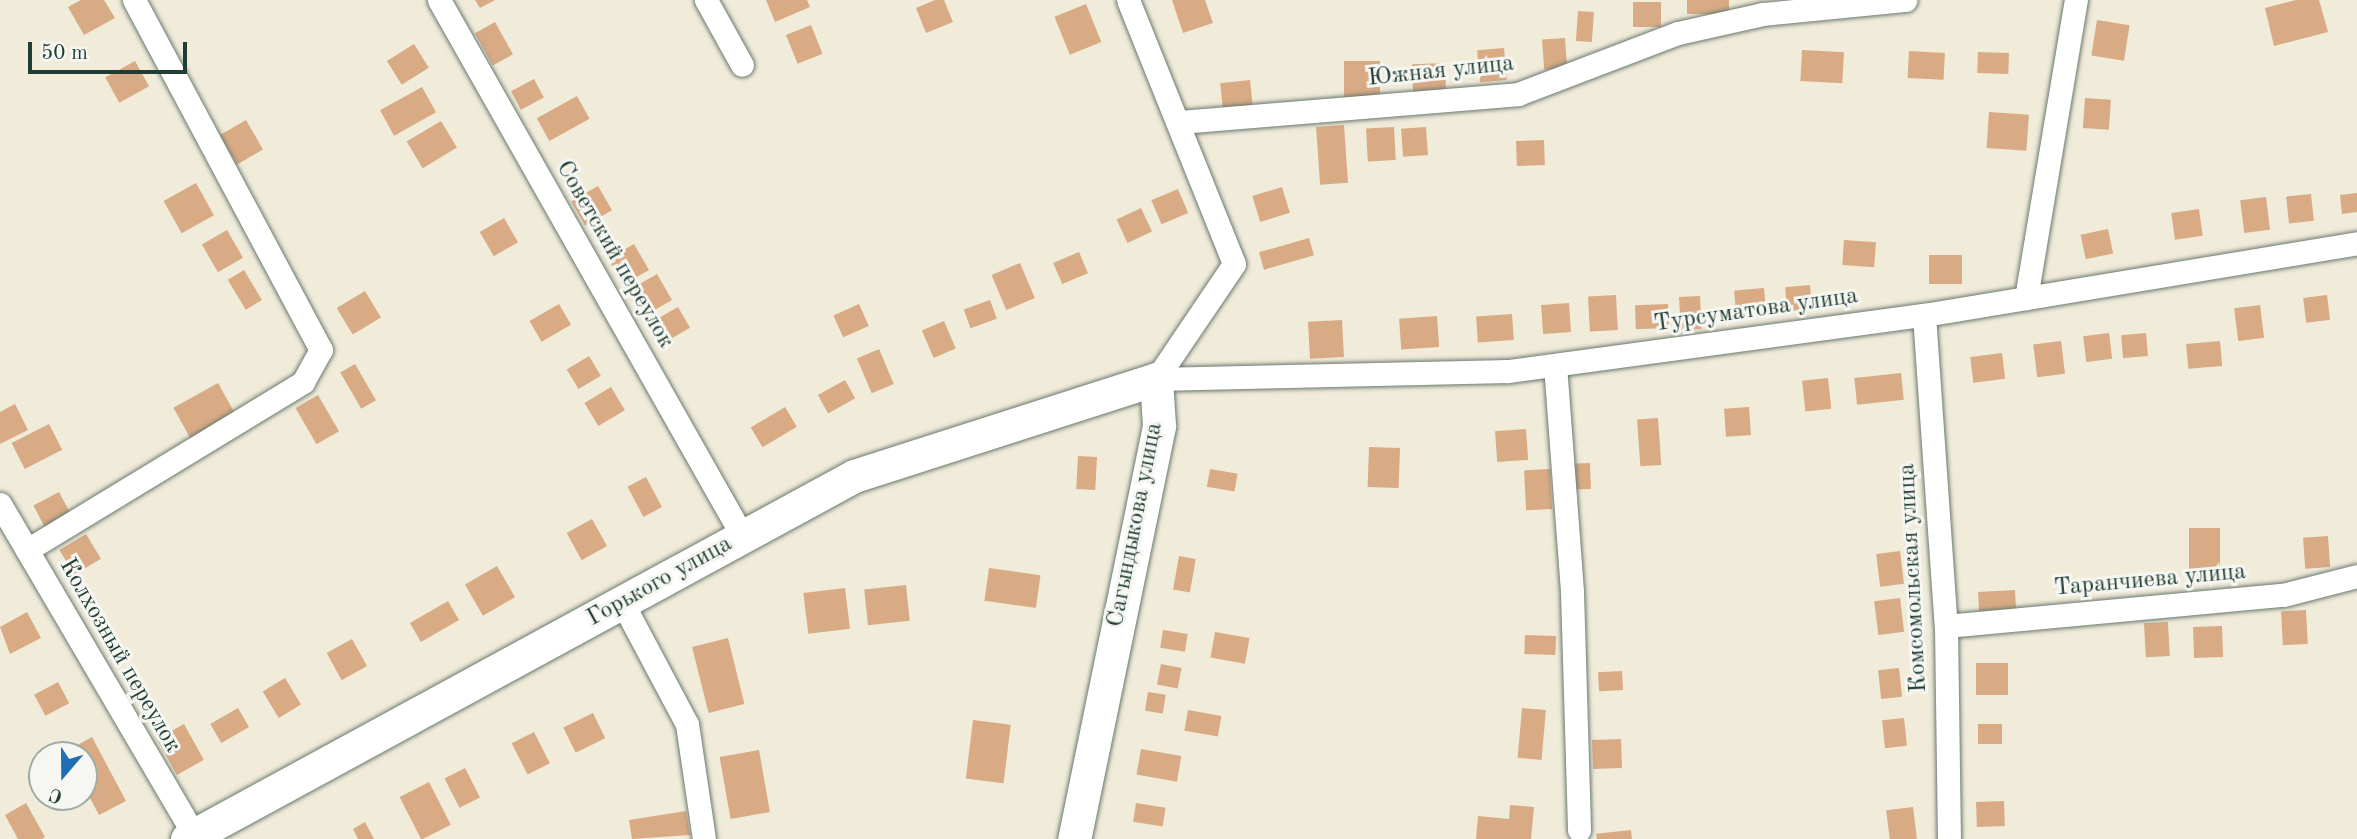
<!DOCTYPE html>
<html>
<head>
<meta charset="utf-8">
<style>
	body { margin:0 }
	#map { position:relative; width:2357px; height:839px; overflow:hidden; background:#f1ebda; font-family:"Old Standard TT",serif }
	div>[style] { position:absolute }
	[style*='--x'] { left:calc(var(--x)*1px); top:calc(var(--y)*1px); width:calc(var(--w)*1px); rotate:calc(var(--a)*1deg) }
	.building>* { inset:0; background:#d8ab85; transform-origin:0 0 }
	.roads { filter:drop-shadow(0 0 2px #687a6e) drop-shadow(0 0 2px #687a6e) }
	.street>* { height:23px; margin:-11.5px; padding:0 11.5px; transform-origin:11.5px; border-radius:11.5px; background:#fff }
	.secondary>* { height:33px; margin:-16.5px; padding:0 16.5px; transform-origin:16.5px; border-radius:16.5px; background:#fff }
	span { translate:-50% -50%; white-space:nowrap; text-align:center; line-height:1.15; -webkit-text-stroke:6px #f6f6f2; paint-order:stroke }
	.street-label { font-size:24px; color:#1f3d34 }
	.north { position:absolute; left:28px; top:741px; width:70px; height:70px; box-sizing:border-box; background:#f6f6f2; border:2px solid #a0aca6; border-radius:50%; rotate:200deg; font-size:19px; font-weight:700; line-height:28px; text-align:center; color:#1f3d34 }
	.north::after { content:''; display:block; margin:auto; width:24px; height:32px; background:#1f6fb2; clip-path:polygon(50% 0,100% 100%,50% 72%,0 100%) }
	.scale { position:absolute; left:28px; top:42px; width:159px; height:32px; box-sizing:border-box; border:4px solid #1f3d34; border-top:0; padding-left:9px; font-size:21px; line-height:24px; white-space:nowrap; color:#1f3d34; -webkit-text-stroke:5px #f6f6f2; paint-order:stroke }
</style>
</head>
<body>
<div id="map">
	<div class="building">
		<div style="clip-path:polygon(81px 0,104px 0,115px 18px,84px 35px,68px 7px)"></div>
		<div style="clip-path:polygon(475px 0,495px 0,480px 8px)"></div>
		<div style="clip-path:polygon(766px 0,807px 0,810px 7px,775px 22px)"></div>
		<div style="clip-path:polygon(935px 0,944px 0,953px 22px,926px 33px,916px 8px)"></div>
		<div style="clip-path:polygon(1172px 0,1205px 0,1213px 23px,1183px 33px)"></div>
		<div style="left:1687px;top:0;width:42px;height:14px"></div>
		<div style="clip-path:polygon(2296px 0,2319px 0,2328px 32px,2274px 46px,2265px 8px)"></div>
		<div style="left:1633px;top:2px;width:28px;height:25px"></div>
		<div style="left:1086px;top:4px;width:41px;height:34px;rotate:68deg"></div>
		<div style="left:1578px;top:11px;width:16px;height:30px;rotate:4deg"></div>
		<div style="left:2097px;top:20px;width:33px;height:36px;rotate:9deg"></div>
		<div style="left:495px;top:22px;width:37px;height:23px;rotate:61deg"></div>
		<div style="left:811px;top:25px;width:31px;height:27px;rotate:68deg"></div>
		<div style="left:1565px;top:38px;width:30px;height:23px;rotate:86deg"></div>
		<div style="left:414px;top:44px;width:28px;height:32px;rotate:58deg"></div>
		<div style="left:1504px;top:48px;width:32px;height:27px;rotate:85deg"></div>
		<div style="left:1802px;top:50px;width:42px;height:31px;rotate:3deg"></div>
		<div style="left:1909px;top:51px;width:36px;height:27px;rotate:3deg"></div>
		<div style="left:1978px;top:52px;width:31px;height:21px;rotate:2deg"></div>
		<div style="left:135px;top:61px;width:29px;height:34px;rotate:61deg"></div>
		<div style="left:1380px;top:61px;width:37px;height:36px;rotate:90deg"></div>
		<div style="left:1445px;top:63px;width:31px;height:33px;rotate:88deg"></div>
		<div style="left:534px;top:79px;width:21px;height:26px;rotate:62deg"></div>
		<div style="left:1250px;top:80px;width:27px;height:30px;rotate:84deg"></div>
		<div style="left:422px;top:87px;width:29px;height:48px;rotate:61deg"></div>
		<div style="left:577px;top:96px;width:26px;height:46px;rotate:61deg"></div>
		<div style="left:2085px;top:98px;width:26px;height:30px;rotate:4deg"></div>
		<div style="left:1989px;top:112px;width:40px;height:36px;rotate:4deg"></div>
		<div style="left:246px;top:120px;width:34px;height:30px;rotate:60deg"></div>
		<div style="left:441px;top:121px;width:31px;height:40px;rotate:59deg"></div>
		<div style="left:1344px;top:125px;width:58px;height:28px;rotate:86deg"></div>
		<div style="left:1394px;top:127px;width:33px;height:28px;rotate:87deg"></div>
		<div style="left:1426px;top:127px;width:28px;height:25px;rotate:86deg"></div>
		<div style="left:1544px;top:140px;width:25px;height:28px;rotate:88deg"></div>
		<div style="left:196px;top:183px;width:37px;height:37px;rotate:61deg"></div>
		<div style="left:598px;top:186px;width:28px;height:31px;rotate:60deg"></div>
		<div style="left:1282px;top:187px;width:27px;height:31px;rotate:73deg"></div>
		<div style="left:1178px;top:189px;width:26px;height:29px;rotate:67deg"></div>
		<div style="clip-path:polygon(2357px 193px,2357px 212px,2342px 214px,2340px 195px)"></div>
		<div style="left:2311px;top:194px;width:27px;height:25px;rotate:84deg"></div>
		<div style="left:2266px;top:197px;width:33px;height:26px;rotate:83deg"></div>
		<div style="left:1141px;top:208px;width:26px;height:27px;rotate:65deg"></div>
		<div style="left:2199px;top:209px;width:27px;height:28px;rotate:82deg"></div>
		<div style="left:504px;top:218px;width:28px;height:28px;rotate:60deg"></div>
		<div style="left:2108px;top:229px;width:25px;height:28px;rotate:78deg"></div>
		<div style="left:227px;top:230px;width:32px;height:29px;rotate:60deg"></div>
		<div style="left:1309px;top:238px;width:18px;height:52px;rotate:74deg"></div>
		<div style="left:1844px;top:240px;width:32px;height:25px;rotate:4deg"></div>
		<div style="left:634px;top:244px;width:30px;height:30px;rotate:60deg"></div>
		<div style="left:1079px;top:252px;width:23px;height:28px;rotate:67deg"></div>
		<div style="left:1929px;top:255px;width:33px;height:29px"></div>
		<div style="left:1020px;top:263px;width:38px;height:31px;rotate:67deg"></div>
		<div style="left:244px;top:270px;width:35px;height:19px;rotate:59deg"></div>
		<div style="left:657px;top:274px;width:30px;height:32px;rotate:60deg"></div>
		<div style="left:1810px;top:285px;width:24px;height:25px;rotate:85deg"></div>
		<div style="left:1764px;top:288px;width:22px;height:30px;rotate:85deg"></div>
		<div style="left:365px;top:291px;width:31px;height:33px;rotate:59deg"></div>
		<div style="left:1616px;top:295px;width:35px;height:28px;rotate:87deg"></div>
		<div style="left:2327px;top:295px;width:25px;height:24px;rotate:83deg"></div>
		<div style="left:1700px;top:296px;width:33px;height:21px;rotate:87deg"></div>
		<div style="left:990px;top:300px;width:20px;height:28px;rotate:70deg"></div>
		<div style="left:1569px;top:303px;width:29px;height:28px;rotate:86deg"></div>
		<div style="left:559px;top:304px;width:24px;height:34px;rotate:60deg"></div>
		<div style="left:859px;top:304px;width:24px;height:28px;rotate:66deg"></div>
		<div style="left:1668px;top:304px;width:24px;height:33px;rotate:88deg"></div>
		<div style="left:2260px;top:305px;width:33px;height:26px;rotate:83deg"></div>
		<div style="left:678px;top:307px;width:24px;height:37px;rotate:60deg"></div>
		<div style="left:1512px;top:314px;width:26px;height:36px;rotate:86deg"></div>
		<div style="left:1437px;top:316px;width:31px;height:38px;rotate:86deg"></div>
		<div style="left:1342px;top:320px;width:37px;height:34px;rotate:87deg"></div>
		<div style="left:944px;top:321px;width:30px;height:24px;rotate:67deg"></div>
		<div style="left:2109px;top:333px;width:26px;height:26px;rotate:83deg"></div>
		<div style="left:2146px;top:333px;width:23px;height:25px;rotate:85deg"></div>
		<div style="left:2061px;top:341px;width:33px;height:28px;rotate:83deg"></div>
		<div style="left:2220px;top:341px;width:25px;height:34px;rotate:85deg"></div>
		<div style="left:879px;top:349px;width:38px;height:24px;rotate:67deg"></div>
		<div style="left:2002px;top:353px;width:26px;height:32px;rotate:83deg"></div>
		<div style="left:589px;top:356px;width:23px;height:26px;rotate:59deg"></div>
		<div style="left:355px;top:364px;width:42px;height:17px;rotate:60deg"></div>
		<div style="left:1901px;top:373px;width:27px;height:47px;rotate:84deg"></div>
		<div style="left:1828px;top:378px;width:31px;height:26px;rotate:84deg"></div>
		<div style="left:845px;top:380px;width:21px;height:31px;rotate:61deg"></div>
		<div style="left:218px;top:383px;width:37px;height:51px;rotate:61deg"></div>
		<div style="left:611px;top:387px;width:27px;height:31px;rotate:59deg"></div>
		<div style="left:318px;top:395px;width:42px;height:26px;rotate:60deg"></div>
		<div style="clip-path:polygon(15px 404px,28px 430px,0 444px,0 412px)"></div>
		<div style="left:785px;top:407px;width:23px;height:40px;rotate:59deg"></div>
		<div style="left:1749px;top:407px;width:28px;height:25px;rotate:86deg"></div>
		<div style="left:1658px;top:418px;width:47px;height:21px;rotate:86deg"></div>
		<div style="left:49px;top:424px;width:29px;height:42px;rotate:63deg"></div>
		<div style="left:1526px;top:429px;width:31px;height:31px;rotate:86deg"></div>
		<div style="left:1369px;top:447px;width:31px;height:40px;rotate:2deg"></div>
		<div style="left:1078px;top:456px;width:19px;height:33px;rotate:3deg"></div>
		<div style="left:1590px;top:463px;width:26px;height:18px;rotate:88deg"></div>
		<div style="left:1210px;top:469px;width:28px;height:18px;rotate:10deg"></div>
		<div style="left:1550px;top:469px;width:40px;height:26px;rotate:87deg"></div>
		<div style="left:646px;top:477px;width:34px;height:21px;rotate:62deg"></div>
		<div style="left:59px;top:492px;width:26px;height:29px;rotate:62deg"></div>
		<div style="left:592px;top:519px;width:31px;height:29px;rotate:61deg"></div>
		<div style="left:2189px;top:528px;width:31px;height:50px"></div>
		<div style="left:86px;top:534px;width:29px;height:31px;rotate:59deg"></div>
		<div style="left:2328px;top:536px;width:31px;height:25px;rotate:86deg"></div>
		<div style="left:1900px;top:551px;width:33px;height:24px;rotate:83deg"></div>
		<div style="left:1179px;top:556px;width:17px;height:34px;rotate:10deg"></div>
		<div style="left:497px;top:566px;width:36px;height:37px;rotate:60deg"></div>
		<div style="left:989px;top:568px;width:52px;height:33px;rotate:8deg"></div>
		<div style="left:906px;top:585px;width:36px;height:42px;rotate:84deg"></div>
		<div style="left:845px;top:588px;width:41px;height:42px;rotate:83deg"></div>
		<div style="left:2015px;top:590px;width:19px;height:37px;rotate:87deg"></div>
		<div style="left:1900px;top:598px;width:34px;height:26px;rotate:83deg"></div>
		<div style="left:448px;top:601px;width:22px;height:44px;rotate:60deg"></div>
		<div style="left:2306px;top:610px;width:34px;height:25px;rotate:87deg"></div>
		<div style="clip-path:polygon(27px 612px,41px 638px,10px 654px,0 627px)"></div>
		<div style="left:2168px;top:622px;width:34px;height:24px;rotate:87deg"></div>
		<div style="left:2222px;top:626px;width:31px;height:29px;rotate:88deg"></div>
		<div style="left:1163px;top:630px;width:25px;height:18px;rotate:9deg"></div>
		<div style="left:1215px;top:632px;width:35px;height:26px;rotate:10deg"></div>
		<div style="left:1525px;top:635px;width:31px;height:19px;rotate:2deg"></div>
		<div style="left:728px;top:638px;width:68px;height:37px;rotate:76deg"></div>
		<div style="left:352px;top:639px;width:31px;height:29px;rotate:61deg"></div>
		<div style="left:1976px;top:663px;width:32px;height:32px"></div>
		<div style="left:1161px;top:664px;width:21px;height:21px;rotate:11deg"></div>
		<div style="left:1899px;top:668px;width:29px;height:21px;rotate:84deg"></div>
		<div style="left:1622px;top:671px;width:19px;height:24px;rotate:87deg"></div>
		<div style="left:285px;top:678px;width:31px;height:26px;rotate:59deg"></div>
		<div style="left:58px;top:682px;width:24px;height:27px;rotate:62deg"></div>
		<div style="left:1148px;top:692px;width:18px;height:19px;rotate:9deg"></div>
		<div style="left:238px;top:708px;width:22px;height:32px;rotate:60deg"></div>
		<div style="left:1522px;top:708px;width:24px;height:50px;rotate:5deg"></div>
		<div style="left:1188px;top:710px;width:34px;height:21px;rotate:10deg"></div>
		<div style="left:593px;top:713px;width:28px;height:33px;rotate:64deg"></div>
		<div style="left:1904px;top:718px;width:28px;height:22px;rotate:84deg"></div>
		<div style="left:973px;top:720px;width:38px;height:59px;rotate:7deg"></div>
		<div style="left:184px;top:724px;width:41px;height:31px;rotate:61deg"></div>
		<div style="left:2002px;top:724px;width:20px;height:24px;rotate:90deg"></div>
		<div style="left:534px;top:732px;width:35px;height:25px;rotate:63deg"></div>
		<div style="clip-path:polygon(92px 737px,126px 801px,99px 815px,84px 787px,84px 755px,65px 752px)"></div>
		<div style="left:1621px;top:739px;width:29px;height:29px;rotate:88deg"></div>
		<div style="left:1141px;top:749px;width:41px;height:26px;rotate:10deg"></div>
		<div style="left:759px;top:750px;width:63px;height:40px;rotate:80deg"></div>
		<div style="left:465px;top:768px;width:33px;height:23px;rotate:63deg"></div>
		<div style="left:429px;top:782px;width:48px;height:33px;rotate:63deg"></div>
		<div style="left:2004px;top:801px;width:25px;height:28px;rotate:88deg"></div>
		<div style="clip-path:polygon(26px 803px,45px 837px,42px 839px,18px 839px,5px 815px)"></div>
		<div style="left:1136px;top:803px;width:30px;height:19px;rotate:9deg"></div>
		<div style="clip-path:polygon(1510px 805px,1534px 807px,1531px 839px,1476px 839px,1478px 816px,1509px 819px)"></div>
		<div style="left:1913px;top:807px;width:32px;height:27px;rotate:83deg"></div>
		<div style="clip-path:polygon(686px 811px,690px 835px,632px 839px,629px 820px)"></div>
		<div style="clip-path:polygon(365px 822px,374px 839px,358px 839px,353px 829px)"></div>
		<div style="left:1631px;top:830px;width:9px;height:35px;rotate:84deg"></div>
	</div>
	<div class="roads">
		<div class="street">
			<div style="--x:439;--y:0;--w:617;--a:60.49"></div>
			<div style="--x:706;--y:0;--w:74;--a:61"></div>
			<div style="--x:1128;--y:0;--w:284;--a:68.1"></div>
			<div style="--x:1234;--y:264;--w:139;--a:124.1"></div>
			<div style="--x:1179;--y:122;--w:340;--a:-4.7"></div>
			<div style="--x:1518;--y:94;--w:171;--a:-20.9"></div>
			<div style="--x:1678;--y:33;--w:87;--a:-12.6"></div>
			<div style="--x:1763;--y:14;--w:143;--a:-5.6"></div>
			<div style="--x:2026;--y:298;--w:302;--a:-80.5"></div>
			<div style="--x:1924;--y:315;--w:312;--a:86"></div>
			<div style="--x:1946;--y:626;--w:213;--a:89.2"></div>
			<div style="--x:1555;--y:365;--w:228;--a:85.7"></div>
			<div style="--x:1572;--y:592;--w:238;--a:88.3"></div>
			<div style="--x:1156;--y:379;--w:352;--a:-1.3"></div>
			<div style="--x:1508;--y:371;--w:420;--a:-7.7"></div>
			<div style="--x:1924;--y:315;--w:439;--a:-9.4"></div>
			<div style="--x:0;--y:504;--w:384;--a:59.6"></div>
			<div style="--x:27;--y:550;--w:323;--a:-31.3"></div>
			<div style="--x:303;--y:382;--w:37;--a:-61"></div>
			<div style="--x:321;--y:350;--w:397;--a:-118.1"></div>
			<div style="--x:622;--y:602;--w:138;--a:62"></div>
			<div style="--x:687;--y:724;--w:116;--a:81.6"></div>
			<div style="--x:1946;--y:626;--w:338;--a:-5.3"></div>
			<div style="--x:2283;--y:595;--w:76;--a:-14.4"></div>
		</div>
		<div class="secondary">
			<div style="--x:187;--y:839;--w:759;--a:-28.56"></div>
			<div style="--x:854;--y:476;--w:317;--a:-17.8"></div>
			<div style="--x:1156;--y:379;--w:47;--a:86.3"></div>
			<div style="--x:1159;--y:426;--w:422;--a:101.6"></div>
		</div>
	</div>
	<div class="street-label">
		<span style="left:1441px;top:72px;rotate:-6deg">Южная улица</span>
		<span style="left:614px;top:255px;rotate:60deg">Советский переулок</span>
		<span style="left:1756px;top:311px;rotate:-8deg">Турсуматова улица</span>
		<span style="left:1136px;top:525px;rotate:-79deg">Сагындыкова улица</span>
		<span style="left:1914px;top:578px;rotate:-93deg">Комсомольская улица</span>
		<span style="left:2150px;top:581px;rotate:-5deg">Таранчиева улица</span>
		<span style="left:660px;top:582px;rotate:-29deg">Горького улица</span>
		<span style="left:119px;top:656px;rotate:60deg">Колхозный переулок</span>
	</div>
	<div class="north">С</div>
	<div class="scale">50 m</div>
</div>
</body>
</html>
